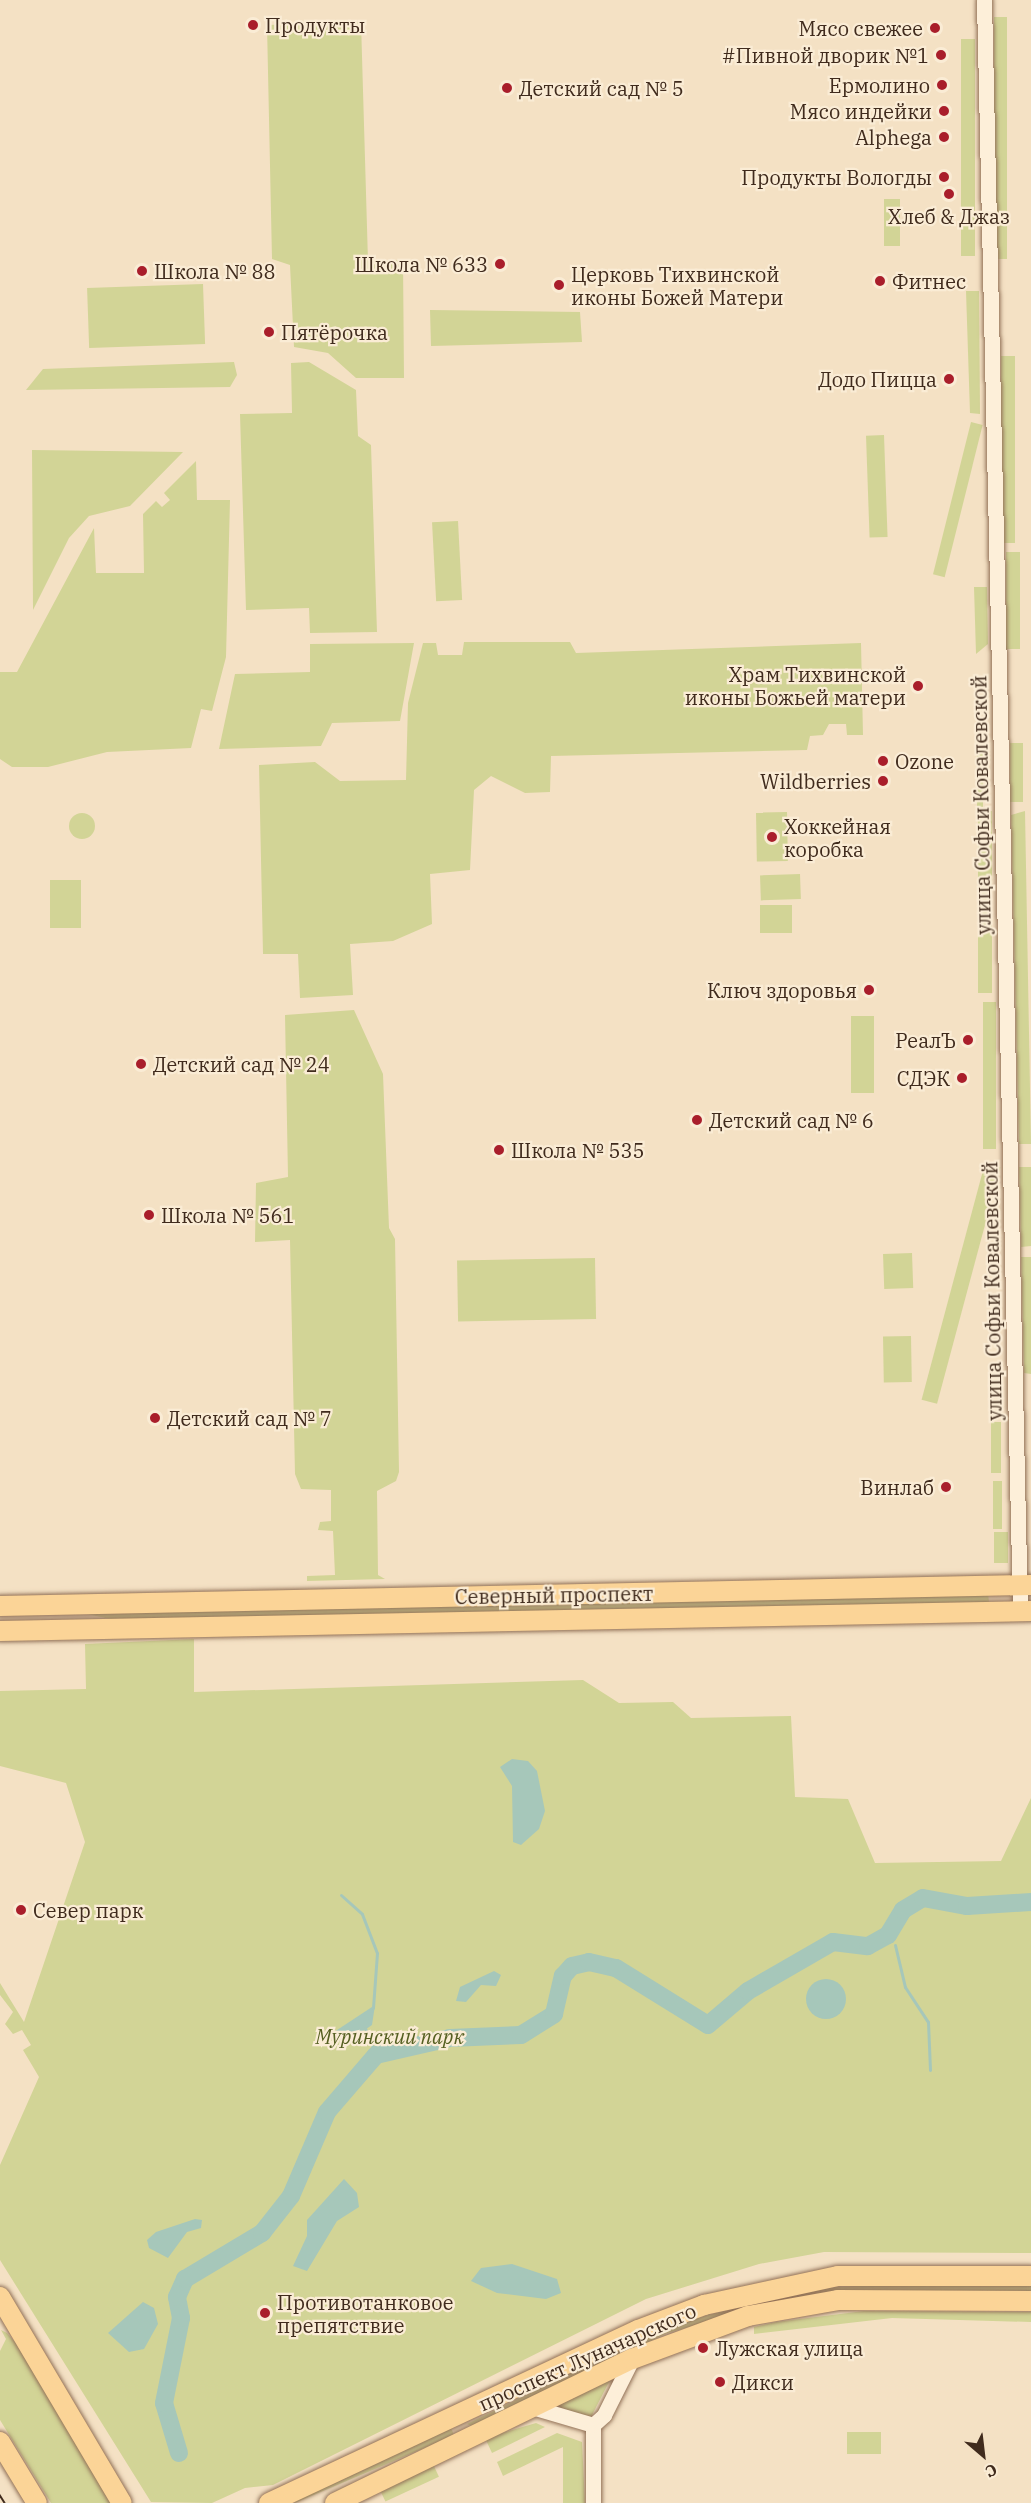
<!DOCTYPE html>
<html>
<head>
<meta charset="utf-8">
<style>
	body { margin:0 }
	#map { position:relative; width:1031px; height:2503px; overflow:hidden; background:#f4e1c4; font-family:"IBM Plex Serif",serif }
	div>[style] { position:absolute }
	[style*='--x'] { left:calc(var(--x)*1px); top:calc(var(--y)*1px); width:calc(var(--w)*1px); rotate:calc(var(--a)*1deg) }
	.green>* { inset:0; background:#d2d496; transform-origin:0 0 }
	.round { border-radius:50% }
	.water>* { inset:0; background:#a6c7ba }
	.stream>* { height:3px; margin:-1.5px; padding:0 1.5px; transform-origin:1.5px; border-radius:1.5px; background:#a6c7ba }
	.river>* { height:18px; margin:-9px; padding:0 9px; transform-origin:9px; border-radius:9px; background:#a6c7ba }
	.roads { filter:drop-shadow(0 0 2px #927157) drop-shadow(0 0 2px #927157) }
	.minor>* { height:15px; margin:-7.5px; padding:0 7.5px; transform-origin:7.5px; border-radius:7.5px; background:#fdefd9 }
	.major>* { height:20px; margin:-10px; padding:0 10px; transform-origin:10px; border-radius:10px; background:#fbd497 }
	.tram>* { height:1.5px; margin:-0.75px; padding:0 0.75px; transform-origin:0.75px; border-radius:0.75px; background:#402b1d }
	.dots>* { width:16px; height:16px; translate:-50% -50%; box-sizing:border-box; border:3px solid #faecd5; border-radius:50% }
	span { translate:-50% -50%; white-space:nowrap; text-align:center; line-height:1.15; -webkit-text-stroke:4.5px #faecd5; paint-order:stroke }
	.poi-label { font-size:20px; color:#402b1d }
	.left { translate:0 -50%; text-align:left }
	.right { translate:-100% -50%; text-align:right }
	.street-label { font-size:20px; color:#402b1d }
	.park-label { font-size:20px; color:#555f21; font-style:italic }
	.north { position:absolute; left:953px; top:2425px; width:60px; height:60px; -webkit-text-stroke:4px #faecd5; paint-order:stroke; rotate:152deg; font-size:16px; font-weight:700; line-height:24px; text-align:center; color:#402b1d }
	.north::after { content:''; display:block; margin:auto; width:21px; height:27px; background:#402b1d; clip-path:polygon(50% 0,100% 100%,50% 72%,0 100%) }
</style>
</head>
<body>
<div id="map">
	<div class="green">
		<div style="left:994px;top:17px;width:13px;height:242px"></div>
		<div style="clip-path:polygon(361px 22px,368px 261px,403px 260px,404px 378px,356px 378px,328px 353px,294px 347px,290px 265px,272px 259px,267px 25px)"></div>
		<div style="left:961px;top:39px;width:14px;height:217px"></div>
		<div style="left:884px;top:199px;width:16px;height:47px"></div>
		<div style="left:203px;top:284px;width:60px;height:116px;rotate:88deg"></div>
		<div style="clip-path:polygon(966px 291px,979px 291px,980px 414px,970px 413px)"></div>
		<div style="clip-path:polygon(430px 310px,580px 312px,582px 342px,431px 346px)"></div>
		<div style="left:1001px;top:356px;width:14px;height:187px"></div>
		<div style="clip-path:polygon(234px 362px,237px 375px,230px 387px,26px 390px,43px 369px)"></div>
		<div style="clip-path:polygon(309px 362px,356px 390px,358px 436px,371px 445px,377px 632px,310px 633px,309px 608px,246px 610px,240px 414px,292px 413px,291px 363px)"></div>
		<div style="left:971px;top:422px;width:12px;height:157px;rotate:14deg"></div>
		<div style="left:884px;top:435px;width:102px;height:18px;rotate:88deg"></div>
		<div style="clip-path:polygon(32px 450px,183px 452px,130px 506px,89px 516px,69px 538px,33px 610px)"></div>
		<div style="clip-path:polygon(196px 461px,197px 500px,230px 500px,226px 657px,212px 711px,201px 709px,191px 748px,107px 752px,48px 767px,12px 767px,0 759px,0 672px,17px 672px,94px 528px,96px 573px,144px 573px,143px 514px,156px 501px,162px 507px,170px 500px,164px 493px)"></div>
		<div style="left:458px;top:521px;width:79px;height:26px;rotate:87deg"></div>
		<div style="left:1006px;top:552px;width:14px;height:97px"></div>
		<div style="clip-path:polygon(974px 587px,987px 587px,988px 644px,976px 654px)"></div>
		<div style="clip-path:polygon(464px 642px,570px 642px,576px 653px,861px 643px,863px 735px,847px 735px,846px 724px,829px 724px,823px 735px,810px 736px,807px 750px,551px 756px,550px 792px,525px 793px,491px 776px,474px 790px,470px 870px,430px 874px,432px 924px,393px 941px,350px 944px,353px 995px,300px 998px,298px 954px,263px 954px,259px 765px,315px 762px,340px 781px,406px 780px,408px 703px,423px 643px,436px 643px,438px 655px,462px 655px)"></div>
		<div style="clip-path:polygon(414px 643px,400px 721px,332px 723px,321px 746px,219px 749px,235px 674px,310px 672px,310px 644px)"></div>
		<div style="left:1010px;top:743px;width:13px;height:59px"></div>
		<div style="left:977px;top:749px;width:6px;height:58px"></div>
		<div style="left:978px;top:811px;width:14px;height:182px"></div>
		<div style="clip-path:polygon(1025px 811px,1031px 1144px,1019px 1144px,1011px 815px)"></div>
		<div style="left:787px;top:812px;width:49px;height:31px;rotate:89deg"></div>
		<div class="round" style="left:69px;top:813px;width:26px;height:26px"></div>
		<div style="left:800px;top:874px;width:25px;height:40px;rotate:88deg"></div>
		<div style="left:50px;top:880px;width:31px;height:48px"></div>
		<div style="left:760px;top:905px;width:32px;height:28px"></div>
		<div style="left:983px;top:1002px;width:13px;height:147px"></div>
		<div style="clip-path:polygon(354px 1010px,383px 1074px,389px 1228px,395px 1239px,399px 1472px,396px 1481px,377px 1491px,378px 1575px,385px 1579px,307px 1581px,307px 1576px,335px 1575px,333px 1531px,318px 1530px,320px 1522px,331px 1521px,331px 1490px,301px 1489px,295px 1474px,290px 1240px,255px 1242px,256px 1183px,288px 1177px,285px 1015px)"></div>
		<div style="left:851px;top:1016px;width:23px;height:77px"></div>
		<div style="left:985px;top:1163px;width:16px;height:245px;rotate:15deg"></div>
		<div style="clip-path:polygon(1019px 1167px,1031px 1167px,1031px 1246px,1021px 1247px)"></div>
		<div style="left:912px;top:1253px;width:35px;height:29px;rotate:88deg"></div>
		<div style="clip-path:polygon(1021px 1257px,1031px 1257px,1031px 1374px,1024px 1373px)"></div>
		<div style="left:595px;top:1258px;width:61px;height:138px;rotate:89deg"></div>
		<div style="left:911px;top:1336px;width:46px;height:28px;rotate:89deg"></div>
		<div style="left:991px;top:1422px;width:10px;height:51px"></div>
		<div style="left:993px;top:1481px;width:9px;height:48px"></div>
		<div style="left:1008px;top:1532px;width:31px;height:14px;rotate:90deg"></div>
		<div style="clip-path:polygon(988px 1593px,989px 1602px,120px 1621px,87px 1614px)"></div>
		<div style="clip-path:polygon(194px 1639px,194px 1692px,583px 1680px,619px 1703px,673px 1702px,691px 1718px,791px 1716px,795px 1797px,848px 1799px,875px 1863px,1001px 1861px,1031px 1798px,1031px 2253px,824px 2252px,759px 2264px,646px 2299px,273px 2485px,245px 2488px,212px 2503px,151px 2502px,0 2260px,0 2165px,39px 2077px,23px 2050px,31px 2045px,22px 2030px,13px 2034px,5px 2024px,13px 2012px,0 1995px,0 1983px,24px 2022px,85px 1842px,66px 1783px,0 1766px,0 1691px,86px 1689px,85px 1644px)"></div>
		<div style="clip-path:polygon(888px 2284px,1031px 2286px,1031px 2293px,772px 2304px,667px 2333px,474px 2427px,467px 2424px,645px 2337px,704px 2316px,824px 2288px)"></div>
		<div style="clip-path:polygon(864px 2311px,1031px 2312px,1031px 2322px,892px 2318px,754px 2334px,754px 2327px,776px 2322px)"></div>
		<div style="clip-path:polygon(1px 2330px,7px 2333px,27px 2356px,111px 2503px,51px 2503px,0 2420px,0 2351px,6px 2339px)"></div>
		<div style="clip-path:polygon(610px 2380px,591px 2417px,558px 2407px,559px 2405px)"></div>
		<div style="clip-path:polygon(536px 2423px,545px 2427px,492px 2453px,485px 2438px)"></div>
		<div style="left:451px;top:2428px;width:8px;height:173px;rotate:67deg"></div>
		<div style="left:881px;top:2432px;width:22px;height:34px;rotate:90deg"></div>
		<div style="clip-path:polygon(557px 2433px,582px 2442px,585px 2503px,563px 2503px,563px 2447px,503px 2476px,497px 2462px)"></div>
		<div style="left:433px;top:2464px;width:14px;height:59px;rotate:65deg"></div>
	</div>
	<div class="water">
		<div style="clip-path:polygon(512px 1759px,528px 1761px,537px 1771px,545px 1811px,539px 1829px,521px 1845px,513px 1842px,512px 1786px,500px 1767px)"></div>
		<div style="clip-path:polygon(494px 1971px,501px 1975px,496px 1986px,481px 1985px,466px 2002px,456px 2001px,460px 1987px)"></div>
		<div class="round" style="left:806px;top:1979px;width:40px;height:40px"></div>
		<div style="clip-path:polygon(375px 2005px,372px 2025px,353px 2038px,339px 2041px,331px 2034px)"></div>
		<div style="clip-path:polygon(344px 2179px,357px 2193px,359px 2207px,337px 2221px,307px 2271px,293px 2266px,307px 2236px,307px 2220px)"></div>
		<div style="clip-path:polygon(195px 2219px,202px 2220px,201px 2228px,187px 2232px,168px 2258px,149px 2248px,147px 2240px,156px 2232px)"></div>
		<div style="clip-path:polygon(512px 2264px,557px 2279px,561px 2293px,546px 2299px,497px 2293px,471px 2281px,481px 2268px)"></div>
		<div style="clip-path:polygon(143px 2302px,154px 2308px,158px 2324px,144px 2349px,129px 2352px,108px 2333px)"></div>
	</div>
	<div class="stream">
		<div style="--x:341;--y:1895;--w:28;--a:42"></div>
		<div style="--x:362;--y:1914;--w:42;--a:69"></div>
		<div style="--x:377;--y:1953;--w:55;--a:94.2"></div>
		<div style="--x:888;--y:1935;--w:7;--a:56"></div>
		<div style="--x:895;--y:1945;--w:43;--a:76.6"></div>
		<div style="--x:905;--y:1987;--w:42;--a:56.7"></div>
		<div style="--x:928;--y:2022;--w:48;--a:87.6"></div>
		<div style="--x:365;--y:2028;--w:29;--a:68"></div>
	</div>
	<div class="river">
		<div style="--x:179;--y:2453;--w:52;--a:-106.7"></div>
		<div style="--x:164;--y:2403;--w:87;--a:-78.7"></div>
		<div style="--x:181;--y:2318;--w:21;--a:-101"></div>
		<div style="--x:177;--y:2297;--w:20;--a:-66"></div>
		<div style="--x:185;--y:2279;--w:90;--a:-30.9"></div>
		<div style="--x:262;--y:2233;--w:47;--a:-51.9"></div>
		<div style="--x:291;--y:2196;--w:91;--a:-66.8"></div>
		<div style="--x:327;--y:2112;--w:75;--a:-49.3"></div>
		<div style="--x:376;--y:2055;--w:76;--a:-12.9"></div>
		<div style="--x:450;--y:2038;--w:71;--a:-2.4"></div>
		<div style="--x:521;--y:2035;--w:39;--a:-32"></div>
		<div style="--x:554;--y:2014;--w:39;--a:-77"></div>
		<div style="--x:563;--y:1976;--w:13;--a:-48"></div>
		<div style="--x:572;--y:1966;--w:17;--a:-13"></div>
		<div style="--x:589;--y:1962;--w:28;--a:13"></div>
		<div style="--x:616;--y:1968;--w:108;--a:31.8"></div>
		<div style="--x:708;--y:2025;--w:52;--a:-40.4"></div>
		<div style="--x:748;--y:1991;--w:98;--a:-30"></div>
		<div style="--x:833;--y:1942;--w:35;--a:7"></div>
		<div style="--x:868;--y:1946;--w:23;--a:-29"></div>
		<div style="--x:888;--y:1935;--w:29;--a:-59"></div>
		<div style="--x:903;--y:1910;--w:23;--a:-31"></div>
		<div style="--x:923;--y:1898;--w:45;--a:10.3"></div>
		<div style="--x:967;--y:1906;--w:64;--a:-3.6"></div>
	</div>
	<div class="roads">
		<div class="minor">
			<div style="--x:984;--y:0;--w:1610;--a:88.72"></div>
			<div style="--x:532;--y:2407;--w:64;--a:16.4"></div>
			<div style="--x:593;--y:2503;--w:78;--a:-90"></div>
			<div style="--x:593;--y:2425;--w:15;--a:-42"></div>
			<div style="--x:604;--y:2415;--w:63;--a:-63.4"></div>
		</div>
		<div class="major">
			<div style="--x:0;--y:1606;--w:1031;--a:-1.17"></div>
			<div style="--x:0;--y:1631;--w:1031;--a:-1.11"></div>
			<div style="--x:0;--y:2297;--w:239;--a:59.4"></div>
			<div style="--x:0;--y:2442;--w:71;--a:58.8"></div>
			<div style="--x:269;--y:2503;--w:408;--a:-25.1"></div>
			<div style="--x:638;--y:2330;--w:71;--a:-20.7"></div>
			<div style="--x:704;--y:2305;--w:137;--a:-12.2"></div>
			<div style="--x:838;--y:2276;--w:193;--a:0"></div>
			<div style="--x:335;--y:2503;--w:330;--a:-25.9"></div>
			<div style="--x:632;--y:2359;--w:124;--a:-20.3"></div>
			<div style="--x:748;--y:2316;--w:91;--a:-10.1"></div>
			<div style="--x:838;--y:2300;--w:193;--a:0.3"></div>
		</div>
	</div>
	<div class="tram">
		<div style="--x:0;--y:2495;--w:9;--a:58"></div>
	</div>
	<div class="dots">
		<div style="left:253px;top:25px;background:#a91e2b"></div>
		<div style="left:935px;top:28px;background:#a91e2b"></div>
		<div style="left:941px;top:55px;background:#a91e2b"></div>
		<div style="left:942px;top:85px;background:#a91e2b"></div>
		<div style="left:507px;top:88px;background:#a91e2b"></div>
		<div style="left:944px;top:111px;background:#a91e2b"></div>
		<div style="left:944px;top:137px;background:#a91e2b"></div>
		<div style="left:944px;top:177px;background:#a91e2b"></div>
		<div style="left:949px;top:194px;background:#a91e2b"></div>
		<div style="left:500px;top:264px;background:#a91e2b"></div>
		<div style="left:142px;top:271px;background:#a91e2b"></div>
		<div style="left:880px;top:281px;background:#a91e2b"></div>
		<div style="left:559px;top:285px;background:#a91e2b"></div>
		<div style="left:269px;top:332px;background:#a91e2b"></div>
		<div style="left:949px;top:379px;background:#a91e2b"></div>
		<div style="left:918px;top:686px;background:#a91e2b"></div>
		<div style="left:883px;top:761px;background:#a91e2b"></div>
		<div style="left:883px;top:781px;background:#a91e2b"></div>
		<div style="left:772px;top:837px;background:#a91e2b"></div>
		<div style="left:869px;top:990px;background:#a91e2b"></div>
		<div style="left:968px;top:1040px;background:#a91e2b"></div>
		<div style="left:141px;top:1064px;background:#a91e2b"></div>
		<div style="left:962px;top:1078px;background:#a91e2b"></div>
		<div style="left:697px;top:1120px;background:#a91e2b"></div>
		<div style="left:499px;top:1150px;background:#a91e2b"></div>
		<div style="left:149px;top:1215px;background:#a91e2b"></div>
		<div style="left:155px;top:1418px;background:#a91e2b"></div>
		<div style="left:946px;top:1487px;background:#a91e2b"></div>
		<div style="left:21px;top:1910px;background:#a91e2b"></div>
		<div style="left:265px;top:2313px;background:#a91e2b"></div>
		<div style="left:703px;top:2348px;background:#a91e2b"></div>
		<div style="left:720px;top:2382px;background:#a91e2b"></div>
	</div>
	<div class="poi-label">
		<span class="left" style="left:265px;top:25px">Продукты</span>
		<span class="right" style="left:923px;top:28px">Мясо свежее</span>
		<span class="right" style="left:929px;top:55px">#Пивной дворик №1</span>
		<span class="right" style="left:930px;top:85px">Ермолино</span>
		<span class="left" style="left:519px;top:88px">Детский сад № 5</span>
		<span class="right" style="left:932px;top:111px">Мясо индейки</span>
		<span class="right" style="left:932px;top:137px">Alphega</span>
		<span class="right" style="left:932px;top:177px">Продукты Вологды</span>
		<span style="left:949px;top:216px">Хлеб &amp; Джаз</span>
		<span class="right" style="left:488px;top:264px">Школа № 633</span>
		<span class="left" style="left:154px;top:271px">Школа № 88</span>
		<span class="left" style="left:571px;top:286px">Церковь Тихвинской<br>иконы Божей Матери</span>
		<span class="left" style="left:892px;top:281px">Фитнес</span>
		<span class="left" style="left:281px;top:332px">Пятёрочка</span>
		<span class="right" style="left:937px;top:379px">Додо Пицца</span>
		<span class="right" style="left:906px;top:686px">Храм Тихвинской<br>иконы Божьей матери</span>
		<span class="left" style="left:895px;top:761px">Ozone</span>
		<span class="right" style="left:871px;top:781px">Wildberries</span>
		<span class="left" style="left:784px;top:838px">Хоккейная<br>коробка</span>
		<span class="right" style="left:857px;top:990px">Ключ здоровья</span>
		<span class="right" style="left:956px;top:1040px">РеалЪ</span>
		<span class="left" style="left:153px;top:1064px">Детский сад № 24</span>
		<span class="right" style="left:950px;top:1078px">СДЭК</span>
		<span class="left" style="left:709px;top:1120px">Детский сад № 6</span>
		<span class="left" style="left:511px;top:1150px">Школа № 535</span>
		<span class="left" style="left:161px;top:1215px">Школа № 561</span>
		<span class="left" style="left:167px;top:1418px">Детский сад № 7</span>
		<span class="right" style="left:934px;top:1487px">Винлаб</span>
		<span class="left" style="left:33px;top:1910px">Север парк</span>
		<span class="left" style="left:277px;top:2314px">Противотанковое<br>препятствие</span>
		<span class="left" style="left:715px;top:2348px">Лужская улица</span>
		<span class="left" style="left:732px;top:2382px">Дикси</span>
	</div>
	<div class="street-label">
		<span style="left:981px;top:805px;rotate:-91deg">улица Софьи Ковалевской</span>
		<span style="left:992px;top:1291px;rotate:-91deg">улица Софьи Ковалевской</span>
		<span style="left:554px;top:1595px;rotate:-1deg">Северный проспект</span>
		<span style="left:587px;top:2357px;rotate:-24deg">проспект Луначарского</span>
	</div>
	<div class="park-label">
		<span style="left:390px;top:2036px">Муринский парк</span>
	</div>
	<div class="north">С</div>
</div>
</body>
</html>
